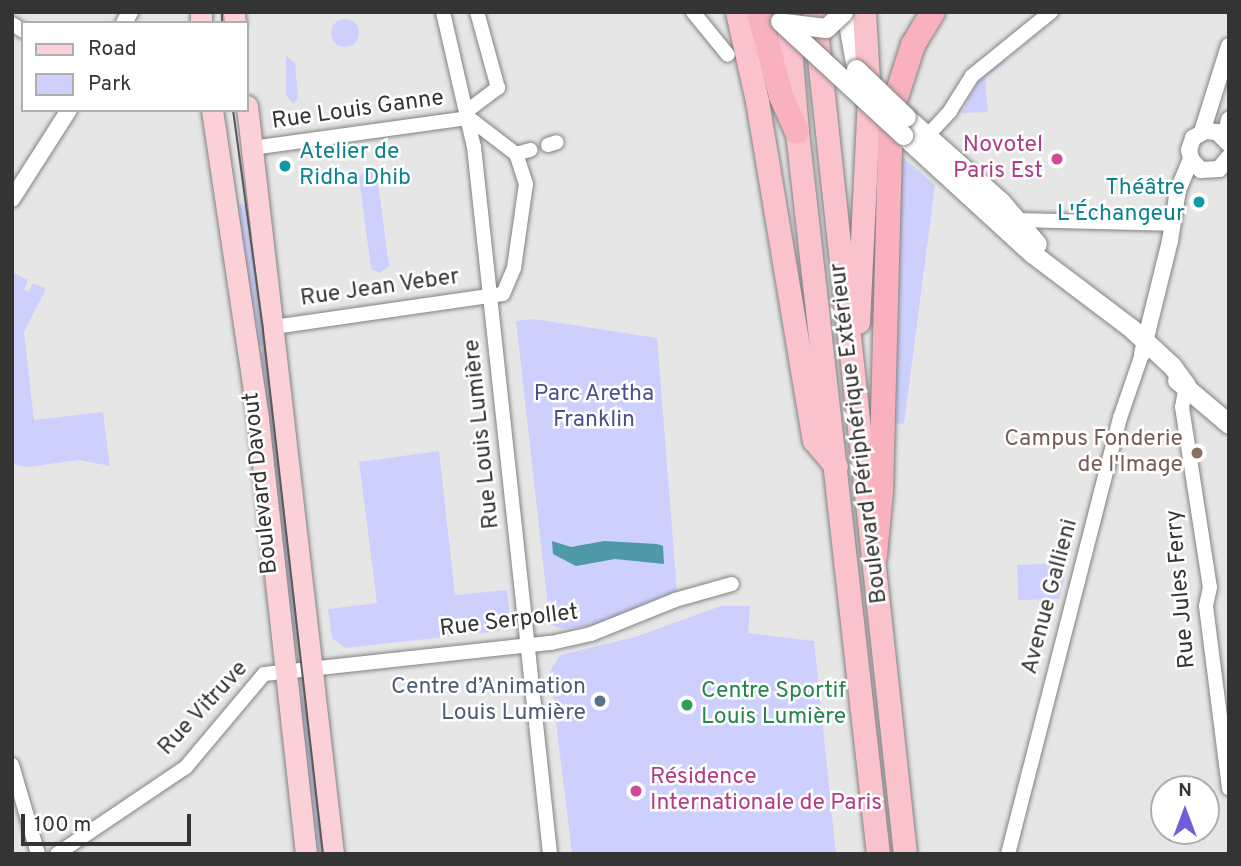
<!DOCTYPE html>
<html>
<head>
<meta charset="utf-8">
<style>
	body { margin:0 }
	#map { position:relative; width:1241px; height:866px; overflow:hidden; background:#e6e6e7; font-family:Overpass,sans-serif }
	div>[style] { position:absolute }
	[style*='--x'] { left:calc(var(--x)*1px); top:calc(var(--y)*1px); width:calc(var(--w)*1px); rotate:calc(var(--a)*1deg) }
	.green>* { inset:0; background:#cdd0fc; transform-origin:0 0 }
	.round { border-radius:50% }
	.water>* { inset:0; background:#4e98a7 }
	.roads { filter:drop-shadow(0 0 2px #828283) drop-shadow(0 0 2px #828283) }
	.minor>* { height:14px; margin:-7px; padding:0 7px; transform-origin:7px; border-radius:7px; background:#fff }
	.tertiary>* { height:16px; margin:-8px; padding:0 8px; transform-origin:8px; border-radius:8px; background:#fff }
	.secondary>* { height:19px; margin:-9.5px; padding:0 9.5px; transform-origin:9.5px; border-radius:9.5px; background:#fff }
	.primary>* { height:21px; margin:-10.5px; padding:0 10.5px; transform-origin:10.5px; border-radius:10.5px; background:#fbd1d7 }
	.trunk>* { height:23px; margin:-11.5px; padding:0 11.5px; transform-origin:11.5px; border-radius:11.5px; background:#fac2ca }
	.motorway>* { height:24px; margin:-12px; padding:0 12px; transform-origin:12px; border-radius:12px; background:#f9b2bd }
	.tram>* { height:2px; margin:-1px; padding:0 1px; transform-origin:1px; border-radius:1px; background:#5a5a5b }
	.bridges { filter:drop-shadow(0 0 2px #828283) drop-shadow(0 0 2px #828283) }
	.secondary-bridge>* { height:19px; margin:-9.5px; padding:0 9.5px; transform-origin:9.5px; border-radius:9.5px; background:#fff }
	.dots>* { width:19px; height:19px; translate:-50% -50%; box-sizing:border-box; border:4px solid #fff; border-radius:50% }
	span { translate:-50% -50%; white-space:nowrap; text-align:center; line-height:1.15; -webkit-text-stroke:5px #fff; paint-order:stroke }
	.street-label { font-size:23px; color:#343435 }
	.hotel-label { font-size:23px; color:#b23c85 }
	.right { translate:-100% -50%; text-align:right }
	.left { translate:0 -50%; text-align:left }
	.culture-label { font-size:23px; color:#0d838f }
	.park-label { font-size:23px; color:#4e4e91 }
	.education-label { font-size:23px; color:#785e54 }
	.service-label { font-size:23px; color:#4e5e75 }
	.leisure-label { font-size:23px; color:#27864d }
	.frame { position:absolute; inset:0; border:14px solid #343435; pointer-events:none }
	.legend { position:absolute; left:21px; top:21px; width:228px; height:91px; box-sizing:border-box; background:#fff; border:2px solid #aeaeae; margin:0; padding:9px 12px; list-style:none; font-size:21px; color:#343435 }
	.legend li { display:flex; align-items:center; gap:14px; height:35px }
	.legend b { width:35px; border:2px solid #aeaeae }
	.north { position:absolute; left:1150px; top:775px; width:70px; height:70px; box-sizing:border-box; background:#fff; border:2px solid #aeaeae; border-radius:50%; rotate:0deg; font-size:19px; font-weight:700; line-height:28px; text-align:center; color:#343435 }
	.north::after { content:''; display:block; margin:auto; width:24px; height:32px; background:#715fd9; clip-path:polygon(50% 0,100% 100%,50% 72%,0 100%) }
	.scale { position:absolute; left:21px; top:814px; width:170px; height:32px; box-sizing:border-box; border:4px solid #343435; border-top:0; padding-left:9px; font-size:21px; line-height:24px; white-space:nowrap; color:#343435; -webkit-text-stroke:5px #fff; paint-order:stroke }
</style>
</head>
<body>
<div id="map">
	<div class="green">
		<div class="round" style="left:331px;top:19px;width:28px;height:28px"></div>
		<div style="clip-path:polygon(286px 56px,295px 63px,298px 98px,293px 104px,286px 95px)"></div>
		<div style="clip-path:polygon(1005px 60px,1008px 60px,985px 78px,988px 112px,962px 113px,979px 79px)"></div>
		<div style="clip-path:polygon(900px 155px,935px 185px,904px 424px,893px 423px)"></div>
		<div style="clip-path:polygon(366px 170px,377px 175px,389px 266px,380px 273px,371px 269px,359px 177px)"></div>
		<div style="clip-path:polygon(254px 203px,267px 345px,255px 346px,231px 206px)"></div>
		<div style="clip-path:polygon(12px 272px,28px 280px,24px 289px,29px 292px,33px 283px,46px 289px,24px 332px,34px 420px,103px 412px,110px 466px,79px 460px,28px 467px,12px 464px)"></div>
		<div style="clip-path:polygon(534px 319px,657px 338px,677px 592px,608px 624px,561px 629px,550px 624px,516px 321px)"></div>
		<div style="left:268px;top:352px;width:289px;height:12px;rotate:84deg"></div>
		<div style="clip-path:polygon(439px 451px,455px 595px,507px 590px,510px 618px,499px 631px,345px 648px,332px 638px,328px 609px,377px 603px,359px 462px)"></div>
		<div style="clip-path:polygon(1068px 563px,1059px 599px,1018px 600px,1017px 565px)"></div>
		<div style="clip-path:polygon(721px 606px,750px 606px,748px 633px,814px 641px,836px 854px,572px 854px,550px 671px,560px 655px,635px 637px)"></div>
		<div style="clip-path:polygon(307px 697px,327px 854px,311px 854px,296px 698px)"></div>
	</div>
	<div class="water">
		<div style="clip-path:polygon(552px 541px,571px 547px,604px 541px,657px 544px,663px 546px,664px 564px,615px 559px,576px 566px,553px 554px)"></div>
	</div>
	<div class="roads">
		<div class="minor">
			<div style="--x:443;--y:12;--w:139;--a:77.1"></div>
			<div style="--x:474;--y:147;--w:711;--a:83.86"></div>
			<div style="--x:693;--y:12;--w:55;--a:50.9"></div>
			<div style="--x:12;--y:24;--w:13;--a:32"></div>
			<div style="--x:467;--y:111;--w:39;--a:-37"></div>
			<div style="--x:498;--y:88;--w:79;--a:-105.4"></div>
			<div style="--x:920;--y:137;--w:8;--a:-14"></div>
			<div style="--x:928;--y:135;--w:33;--a:-47"></div>
			<div style="--x:950;--y:111;--w:41;--a:-57.8"></div>
			<div style="--x:972;--y:76;--w:102;--a:-39"></div>
			<div style="--x:548;--y:145;--w:9;--a:-18"></div>
			<div style="--x:252;--y:148;--w:219;--a:-7.9"></div>
			<div style="--x:516;--y:154;--w:15;--a:-16"></div>
			<div style="--x:1013;--y:220;--w:160;--a:1.4"></div>
			<div style="--x:274;--y:327;--w:231;--a:-8.2"></div>
			<div style="--x:503;--y:294;--w:28;--a:-67"></div>
			<div style="--x:514;--y:268;--w:85;--a:-81.9"></div>
			<div style="--x:526;--y:184;--w:32;--a:-108"></div>
			<div style="--x:516;--y:154;--w:59;--a:-142.5"></div>
			<div style="--x:1186;--y:385;--w:22;--a:100"></div>
			<div style="--x:1182;--y:407;--w:182;--a:81.2"></div>
			<div style="--x:1210;--y:587;--w:19;--a:102"></div>
			<div style="--x:1206;--y:606;--w:184;--a:82.8"></div>
			<div style="--x:12;--y:765;--w:93;--a:73.7"></div>
			<div style="--x:57;--y:854;--w:156;--a:-34"></div>
			<div style="--x:186;--y:767;--w:121;--a:-50"></div>
			<div style="--x:264;--y:674;--w:289;--a:-6.2"></div>
			<div style="--x:551;--y:643;--w:41;--a:-12.7"></div>
			<div style="--x:591;--y:634;--w:91;--a:-22"></div>
			<div style="--x:675;--y:600;--w:59;--a:-15.7"></div>
			<div style="--x:1008;--y:854;--w:450;--a:-75.6"></div>
			<div style="--x:1120;--y:418;--w:68;--a:-71"></div>
		</div>
		<div class="tertiary">
			<div style="--x:124;--y:23;--w:13;--a:-61"></div>
			<div style="--x:1202;--y:132;--w:90;--a:-72.6"></div>
			<div style="--x:1225;--y:137;--w:18;--a:-77"></div>
			<div style="--x:1229;--y:144;--w:17;--a:-135"></div>
			<div style="--x:1217;--y:132;--w:12;--a:-175"></div>
			<div style="--x:1205;--y:131;--w:14;--a:150"></div>
			<div style="--x:1193;--y:138;--w:13;--a:108"></div>
			<div style="--x:1189;--y:150;--w:9;--a:77"></div>
			<div style="--x:1191;--y:159;--w:15;--a:48"></div>
			<div style="--x:1201;--y:170;--w:18;--a:-3"></div>
			<div style="--x:1219;--y:169;--w:16;--a:-50"></div>
			<div style="--x:12;--y:199;--w:106;--a:-57.4"></div>
			<div style="--x:1142;--y:354;--w:116;--a:-76.1"></div>
			<div style="--x:1170;--y:241;--w:52;--a:-81.1"></div>
			<div style="--x:1178;--y:190;--w:34;--a:-67"></div>
		</div>
		<div class="secondary">
			<div style="--x:846;--y:12;--w:58;--a:80"></div>
			<div style="--x:906;--y:117;--w:127;--a:41.8"></div>
			<div style="--x:1001;--y:202;--w:55;--a:49.4"></div>
			<div style="--x:903;--y:135;--w:176;--a:42.5"></div>
			<div style="--x:1033;--y:254;--w:124;--a:37.1"></div>
			<div style="--x:1132;--y:329;--w:54;--a:42.8"></div>
			<div style="--x:1172;--y:366;--w:24;--a:54"></div>
			<div style="--x:1177;--y:380;--w:68;--a:40.2"></div>
		</div>
		<div class="primary">
			<div style="--x:201;--y:12;--w:11;--a:90"></div>
			<div style="--x:234;--y:12;--w:11;--a:85"></div>
			<div style="--x:247;--y:106;--w:753;--a:83.44"></div>
			<div style="--x:212;--y:110;--w:312;--a:81.5"></div>
			<div style="--x:258;--y:419;--w:438;--a:83.7"></div>
		</div>
		<div class="trunk">
			<div style="--x:737;--y:12;--w:91;--a:77.3"></div>
			<div style="--x:757;--y:101;--w:344;--a:80.5"></div>
			<div style="--x:814;--y:440;--w:34;--a:50"></div>
			<div style="--x:787;--y:12;--w:120;--a:85.2"></div>
			<div style="--x:797;--y:132;--w:727;--a:83.6"></div>
			<div style="--x:814;--y:12;--w:847;--a:83.83"></div>
			<div style="--x:858;--y:322;--w:226;--a:-87.2"></div>
			<div style="--x:869;--y:96;--w:84;--a:-93.4"></div>
		</div>
		<div class="motorway">
			<div style="--x:759;--y:12;--w:87;--a:75.3"></div>
			<div style="--x:781;--y:96;--w:39;--a:66"></div>
			<div style="--x:875;--y:556;--w:65;--a:-84.7"></div>
			<div style="--x:881;--y:491;--w:378;--a:-88.5"></div>
			<div style="--x:891;--y:113;--w:71;--a:-72.1"></div>
			<div style="--x:913;--y:45;--w:39;--a:-59"></div>
		</div>
	</div>
	<div class="tram">
		<div style="--x:222;--y:12;--w:11;--a:90"></div>
		<div style="--x:233;--y:110;--w:222;--a:82.2"></div>
		<div style="--x:263;--y:330;--w:527;--a:83.47"></div>
	</div>
	<div class="bridges">
		<div class="secondary-bridge">
			<div style="--x:780;--y:21;--w:168;--a:42.8"></div>
			<div style="--x:784;--y:23;--w:42;--a:6.8"></div>
			<div style="--x:826;--y:28;--w:23;--a:-43"></div>
			<div style="--x:856;--y:69;--w:69;--a:43.8"></div>
		</div>
	</div>
	<div class="dots">
		<div style="left:1057px;top:159px;background:#d1479c"></div>
		<div style="left:285px;top:166px;background:#0f9aa8"></div>
		<div style="left:1199px;top:202px;background:#0f9aa8"></div>
		<div style="left:1197px;top:453px;background:#8d6e63"></div>
		<div style="left:600px;top:701px;background:#5c6f8a"></div>
		<div style="left:687px;top:705px;background:#2e9e5b"></div>
		<div style="left:636px;top:791px;background:#d1479c"></div>
	</div>
	<div class="street-label">
		<span style="left:358px;top:111px;rotate:-8deg">Rue Louis Ganne</span>
		<span style="left:380px;top:289px;rotate:-8deg">Rue Jean Veber</span>
		<span style="left:860px;top:433px;rotate:-97deg">Boulevard Périphérique Extérieur</span>
		<span style="left:483px;top:434px;rotate:-96deg">Rue Louis Lumière</span>
		<span style="left:262px;top:483px;rotate:-96deg">Boulevard Davout</span>
		<span style="left:1182px;top:589px;rotate:-95deg">Rue Jules Ferry</span>
		<span style="left:1051px;top:597px;rotate:-75deg">Avenue Gallieni</span>
		<span style="left:509px;top:622px;rotate:-7deg">Rue Serpollet</span>
		<span style="left:204px;top:709px;rotate:-47deg">Rue Vitruve</span>
	</div>
	<div class="hotel-label">
		<span class="right" style="left:1043px;top:159px">Novotel<br>Paris Est</span>
		<span class="left" style="left:650px;top:791px">Résidence<br>Internationale de Paris</span>
	</div>
	<div class="culture-label">
		<span class="left" style="left:299px;top:166px">Atelier de<br>Ridha Dhib</span>
		<span class="right" style="left:1185px;top:202px">Théâtre<br>L'Échangeur</span>
	</div>
	<div class="park-label">
		<span style="left:594px;top:408px">Parc Aretha<br>Franklin</span>
	</div>
	<div class="education-label">
		<span class="right" style="left:1183px;top:453px">Campus Fonderie<br>de l'Image</span>
	</div>
	<div class="service-label">
		<span class="right" style="left:586px;top:701px">Centre d’Animation<br>Louis Lumière</span>
	</div>
	<div class="leisure-label">
		<span class="left" style="left:701px;top:705px">Centre Sportif<br>Louis Lumière</span>
	</div>
	<div class="frame"></div>
	<ul class="legend">
	<li><b style="height:9px;background:#fbd1d7"></b>Road</li>
	<li><b style="height:19px;background:#cdd0fc"></b>Park</li>
	</ul>
	<div class="north">N</div>
	<div class="scale">100 m</div>
</div>
</body>
</html>
